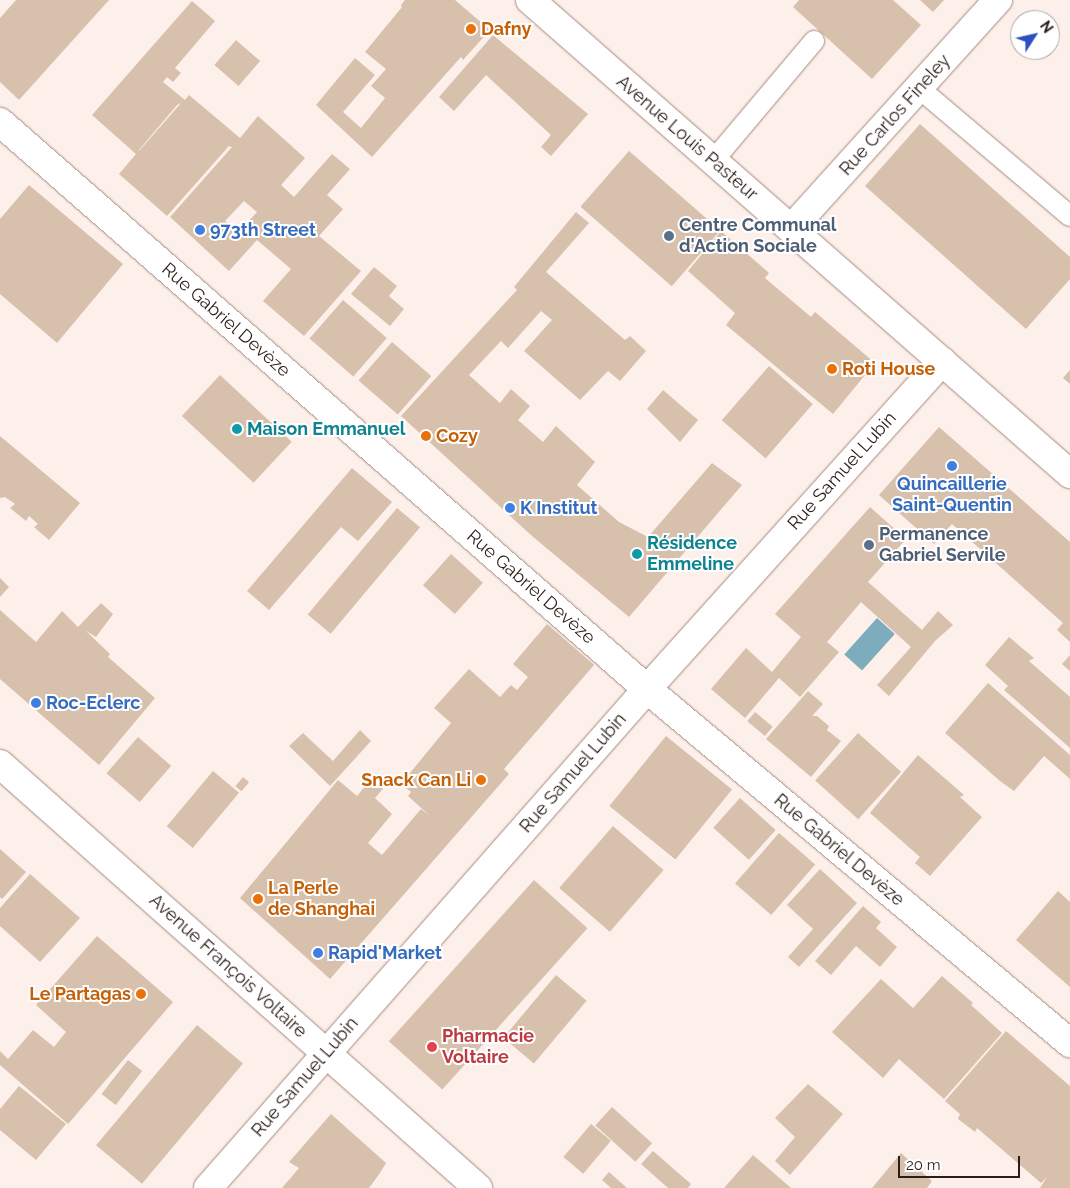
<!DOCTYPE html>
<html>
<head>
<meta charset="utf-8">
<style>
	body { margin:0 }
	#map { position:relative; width:1070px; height:1188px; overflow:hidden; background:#fdf0eb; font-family:Raleway,sans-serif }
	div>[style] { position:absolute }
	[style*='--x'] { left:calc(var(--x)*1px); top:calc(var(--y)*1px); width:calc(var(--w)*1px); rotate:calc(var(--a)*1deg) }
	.water>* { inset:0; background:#7dadbc; transform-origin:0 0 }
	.building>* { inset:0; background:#d7c0ac; transform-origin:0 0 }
	.roads { filter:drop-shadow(0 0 1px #a5897e) drop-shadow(0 0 1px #a5897e) }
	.service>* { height:20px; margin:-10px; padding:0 10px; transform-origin:10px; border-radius:10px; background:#fff }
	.minor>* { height:28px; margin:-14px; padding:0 14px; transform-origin:14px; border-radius:14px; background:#fff }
	.tertiary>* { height:28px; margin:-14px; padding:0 14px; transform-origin:14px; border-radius:14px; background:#fff }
	.dots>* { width:14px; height:14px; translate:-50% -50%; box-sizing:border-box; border:2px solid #fff; border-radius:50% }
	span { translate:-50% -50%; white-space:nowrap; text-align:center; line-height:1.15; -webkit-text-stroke:4px #fff; paint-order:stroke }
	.food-label { font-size:18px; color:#c56008; font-weight:700 }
	.left { translate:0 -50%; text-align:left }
	.right { translate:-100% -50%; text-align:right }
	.street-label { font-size:18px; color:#291e19 }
	.service-label { font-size:18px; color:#4e5e75; font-weight:700 }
	.shop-label { font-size:18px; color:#366cbe; font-weight:700 }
	.culture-label { font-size:18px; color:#0d838f; font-weight:700 }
	.health-label { font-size:18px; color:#be3a42; font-weight:700 }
	.north { position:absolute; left:1010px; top:10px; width:50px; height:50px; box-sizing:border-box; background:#fff; border:1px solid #a9a5a3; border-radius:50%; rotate:55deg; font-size:14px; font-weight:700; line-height:20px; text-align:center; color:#291e19 }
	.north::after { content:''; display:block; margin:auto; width:18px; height:22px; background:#2b50c0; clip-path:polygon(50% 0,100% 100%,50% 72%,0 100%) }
	.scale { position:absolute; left:898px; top:1156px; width:122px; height:22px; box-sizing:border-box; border:2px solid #291e19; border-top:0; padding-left:6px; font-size:15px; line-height:18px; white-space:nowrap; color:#291e19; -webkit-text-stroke:4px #fff; paint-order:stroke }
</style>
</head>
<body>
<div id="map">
	<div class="water">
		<div style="left:877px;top:618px;width:24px;height:49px;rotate:42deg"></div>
	</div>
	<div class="building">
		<div style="clip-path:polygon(16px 0,109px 0,19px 100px,0 82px,0 18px)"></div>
		<div style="clip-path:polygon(405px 0,455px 0,490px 30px,463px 60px,461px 57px,372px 157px,316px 105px,355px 58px,375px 75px,343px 112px,361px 128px,385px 98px,371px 86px,386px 69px,365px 52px,402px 7px,401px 5px)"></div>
		<div style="clip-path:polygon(799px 0,893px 0,921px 25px,872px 79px,793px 7px)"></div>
		<div style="clip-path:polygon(920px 0,944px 0,933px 12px)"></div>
		<div style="clip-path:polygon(evenodd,192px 1px,215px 21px,175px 68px,181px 73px,173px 82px,167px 77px,163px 82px,185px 100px,189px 95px,240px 138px,258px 116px,305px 158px,281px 185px,294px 197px,332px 154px,350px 169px,327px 195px,343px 209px,319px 236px,361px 271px,304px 336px,263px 301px,291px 269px,257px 240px,229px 271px,170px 217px,232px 147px,229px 146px,167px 216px,119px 174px,136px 154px,92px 115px,192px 1px,181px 103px,139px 151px,139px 150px,177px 105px,181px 103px,192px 1px,244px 201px,257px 212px,238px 233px,225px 221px,244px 201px)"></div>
		<div style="clip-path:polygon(493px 35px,588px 114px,551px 156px,541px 147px,551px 135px,486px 75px,454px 111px,439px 97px)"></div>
		<div style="left:236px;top:40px;width:32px;height:33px;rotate:41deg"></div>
		<div style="clip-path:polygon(920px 124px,1070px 257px,1070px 279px,1026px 329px,865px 186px)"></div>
		<div style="left:629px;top:151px;width:121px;height:74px;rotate:41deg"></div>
		<div style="clip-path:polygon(29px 185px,123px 264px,57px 343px,0 294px,0 219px)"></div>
		<div style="clip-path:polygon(576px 212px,589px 223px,546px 272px,625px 340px,630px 336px,646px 351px,620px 381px,608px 371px,580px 400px,524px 351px,552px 320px,541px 311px,508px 348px,501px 341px,469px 375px,500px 403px,511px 389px,530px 406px,518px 420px,543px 442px,556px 426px,595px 462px,577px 485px,619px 522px,648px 537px,712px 463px,742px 485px,629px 617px,532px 536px,401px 416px,517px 290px,514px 287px)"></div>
		<div style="clip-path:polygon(721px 231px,769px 273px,765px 278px,811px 317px,815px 312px,875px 363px,833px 414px,726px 325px,735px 313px,688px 271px)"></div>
		<div style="clip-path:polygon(374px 267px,397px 286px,389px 296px,404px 309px,390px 326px,351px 294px)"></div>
		<div style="left:343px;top:300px;width:58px;height:51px;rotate:41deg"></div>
		<div style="left:392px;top:342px;width:52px;height:51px;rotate:41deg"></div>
		<div style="left:769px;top:366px;width:58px;height:72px;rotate:41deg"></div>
		<div style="clip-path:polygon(1070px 370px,1070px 384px,1063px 378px)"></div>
		<div style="left:220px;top:375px;width:98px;height:56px;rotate:43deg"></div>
		<div style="clip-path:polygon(663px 390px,698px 420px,680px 442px,647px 409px)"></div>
		<div style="clip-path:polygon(939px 427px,1070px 542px,1070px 642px,1057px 630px,1063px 623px,952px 524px,934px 544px,879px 495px)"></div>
		<div style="clip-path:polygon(0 436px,80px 503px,49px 540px,34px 527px,38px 524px,29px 516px,26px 521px,10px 508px,15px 504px,5px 497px,0 498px)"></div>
		<div style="clip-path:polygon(352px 468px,392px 502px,358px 541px,341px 527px,269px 610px,247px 591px)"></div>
		<div style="clip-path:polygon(870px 507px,906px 539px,868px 582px,922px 630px,938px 611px,953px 625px,935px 641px,889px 696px,877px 685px,911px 647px,861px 602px,827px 642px,839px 652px,800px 697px,779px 678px,745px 718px,711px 689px,746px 648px,772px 672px,801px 637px,775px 614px)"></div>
		<div style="left:397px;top:508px;width:30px;height:139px;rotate:40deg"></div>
		<div style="left:451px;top:554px;width:43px;height:42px;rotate:42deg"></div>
		<div style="clip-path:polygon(0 578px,9px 587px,0 597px)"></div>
		<div style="clip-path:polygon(101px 603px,113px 614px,96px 637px,86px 631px,110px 654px,108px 657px,155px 698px,99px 765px,0 679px,0 610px,36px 642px,62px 611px,78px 627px)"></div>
		<div style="clip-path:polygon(547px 624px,594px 665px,504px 769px,509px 774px,330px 979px,240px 898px,338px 780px,357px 796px,376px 773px,387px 784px,375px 798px,392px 814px,368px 843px,382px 855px,421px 809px,430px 816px,408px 796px,411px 792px,401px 784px,451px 723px,434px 708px,469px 669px,500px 697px,511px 685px,517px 690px,528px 677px,513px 664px)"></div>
		<div style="clip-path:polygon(1009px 637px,1034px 658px,1029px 661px,1070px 697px,1070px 748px,1004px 690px,1008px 686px,985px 665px)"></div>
		<div style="clip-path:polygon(1070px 655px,1070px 671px,1062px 664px)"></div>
		<div style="clip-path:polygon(988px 683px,1070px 755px,1070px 779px,1044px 756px,1014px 791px,1000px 781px,945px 733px)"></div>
		<div style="clip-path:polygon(808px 691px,823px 704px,812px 716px,817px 716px,829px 726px,827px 730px,841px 741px,811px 777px,766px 739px)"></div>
		<div style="left:755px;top:712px;width:23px;height:12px;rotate:40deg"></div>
		<div style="clip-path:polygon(360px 730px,371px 741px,330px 786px,289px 746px,303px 733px,333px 761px)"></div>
		<div style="left:858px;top:733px;width:58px;height:64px;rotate:42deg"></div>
		<div style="left:666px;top:736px;width:85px;height:90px;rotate:39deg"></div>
		<div style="left:138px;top:737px;width:44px;height:48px;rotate:41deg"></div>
		<div style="clip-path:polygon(918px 755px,964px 795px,960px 797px,982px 817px,930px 876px,915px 863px,920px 857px,870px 813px)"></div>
		<div style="left:213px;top:771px;width:34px;height:72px;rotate:40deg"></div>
		<div style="left:243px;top:777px;width:8px;height:12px;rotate:40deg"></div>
		<div style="left:740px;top:798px;width:48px;height:40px;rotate:42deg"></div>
		<div style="left:613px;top:826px;width:67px;height:82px;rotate:41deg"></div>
		<div style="left:779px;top:833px;width:48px;height:67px;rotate:41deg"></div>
		<div style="clip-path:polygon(0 849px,26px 872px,2px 899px,0 897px)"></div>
		<div style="clip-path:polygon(820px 869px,857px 903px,799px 967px,788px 957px,813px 929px,787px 905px)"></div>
		<div style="clip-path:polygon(30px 874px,80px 918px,40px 962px,0 926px,0 908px)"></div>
		<div style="left:534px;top:880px;width:72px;height:217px;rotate:42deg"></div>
		<div style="clip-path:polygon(1058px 891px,1070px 902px,1070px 987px,1016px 940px)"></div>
		<div style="clip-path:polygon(863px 906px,881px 922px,876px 928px,897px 947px,880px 967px,856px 946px,831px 975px,815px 961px)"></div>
		<div style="clip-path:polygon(97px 936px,173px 1002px,68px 1124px,0 1065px,0 1051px,8px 1059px,33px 1030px,54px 1047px,66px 1032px,36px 1005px)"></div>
		<div style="left:556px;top:975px;width:40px;height:82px;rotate:40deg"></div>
		<div style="clip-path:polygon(942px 976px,973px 1003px,971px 1005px,1002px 1033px,944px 1099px,899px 1059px,883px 1078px,832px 1032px,881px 979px,913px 1008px)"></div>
		<div style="left:197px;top:1025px;width:60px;height:157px;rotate:40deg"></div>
		<div style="clip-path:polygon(1006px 1031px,1070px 1086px,1070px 1188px,1040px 1188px,1047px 1177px,1041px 1183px,977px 1128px,975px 1132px,958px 1119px,960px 1114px,945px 1101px)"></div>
		<div style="left:128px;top:1060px;width:18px;height:43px;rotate:38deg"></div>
		<div style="clip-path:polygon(808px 1084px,843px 1114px,790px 1175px,775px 1161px,795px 1137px,775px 1118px)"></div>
		<div style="clip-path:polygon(19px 1086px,66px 1124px,36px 1160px,0 1130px,0 1109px)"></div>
		<div style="left:612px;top:1107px;width:54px;height:25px;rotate:42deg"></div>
		<div style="clip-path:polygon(331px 1114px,386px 1163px,380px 1173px,369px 1188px,282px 1188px,299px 1168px,289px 1162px)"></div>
		<div style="left:591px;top:1124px;width:26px;height:43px;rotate:40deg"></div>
		<div style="clip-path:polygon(653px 1151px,691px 1184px,688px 1188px,668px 1188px,641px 1164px)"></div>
		<div style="clip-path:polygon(901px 1153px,932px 1181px,927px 1188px,872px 1188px)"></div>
		<div style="clip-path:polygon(753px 1155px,791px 1188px,724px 1188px)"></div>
		<div style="clip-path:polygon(609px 1172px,627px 1188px,611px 1188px,602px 1180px)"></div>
	</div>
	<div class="roads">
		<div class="service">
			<div style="--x:919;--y:88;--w:198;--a:40.3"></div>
			<div style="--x:713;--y:161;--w:157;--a:-49.9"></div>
		</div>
		<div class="minor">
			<div style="--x:0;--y:122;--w:860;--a:41.23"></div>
			<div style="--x:647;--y:689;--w:552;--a:39.93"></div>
			<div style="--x:791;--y:229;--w:309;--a:-47.9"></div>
			<div style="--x:0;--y:764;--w:639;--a:41.57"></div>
			<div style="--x:208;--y:1188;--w:665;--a:-48.66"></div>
			<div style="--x:647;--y:689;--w:441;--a:-48"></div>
		</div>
		<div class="tertiary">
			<div style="--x:530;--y:0;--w:719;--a:41.28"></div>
		</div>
	</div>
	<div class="dots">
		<div style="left:471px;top:29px;background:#e8710a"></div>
		<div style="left:200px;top:230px;background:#3f7fe0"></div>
		<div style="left:669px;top:236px;background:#5c6f8a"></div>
		<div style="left:832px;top:369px;background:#e8710a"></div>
		<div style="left:237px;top:429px;background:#0f9aa8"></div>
		<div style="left:426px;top:436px;background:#e8710a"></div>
		<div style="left:952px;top:466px;background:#3f7fe0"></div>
		<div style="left:510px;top:508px;background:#3f7fe0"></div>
		<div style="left:869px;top:545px;background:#5c6f8a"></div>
		<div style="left:637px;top:554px;background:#0f9aa8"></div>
		<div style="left:36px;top:703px;background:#3f7fe0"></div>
		<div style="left:481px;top:780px;background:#e8710a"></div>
		<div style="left:258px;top:899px;background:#e8710a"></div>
		<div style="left:318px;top:953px;background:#3f7fe0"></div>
		<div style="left:141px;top:994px;background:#e8710a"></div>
		<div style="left:432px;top:1047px;background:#e0444e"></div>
	</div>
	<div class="food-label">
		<span class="left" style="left:481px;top:29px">Dafny</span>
		<span class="left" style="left:842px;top:369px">Roti House</span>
		<span class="left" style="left:436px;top:436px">Cozy</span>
		<span class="right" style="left:471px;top:780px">Snack Can Li</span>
		<span class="left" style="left:268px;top:899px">La Perle<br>de Shanghai</span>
		<span class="right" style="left:131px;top:994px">Le Partagas</span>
	</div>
	<div class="street-label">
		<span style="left:895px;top:115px;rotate:-48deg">Rue Carlos Fineley</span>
		<span style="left:687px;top:138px;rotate:41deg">Avenue Louis Pasteur</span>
		<span style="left:226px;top:320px;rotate:41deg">Rue Gabriel Devèze</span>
		<span style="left:842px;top:471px;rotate:-48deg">Rue Samuel Lubin</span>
		<span style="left:531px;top:587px;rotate:41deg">Rue Gabriel Devèze</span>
		<span style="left:573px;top:773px;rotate:-49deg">Rue Samuel Lubin</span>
		<span style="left:839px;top:850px;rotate:40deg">Rue Gabriel Devèze</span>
		<span style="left:228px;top:966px;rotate:42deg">Avenue François Voltaire</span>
		<span style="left:305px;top:1077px;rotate:-49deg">Rue Samuel Lubin</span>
	</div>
	<div class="service-label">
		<span class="left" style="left:679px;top:236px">Centre Communal<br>d'Action Sociale</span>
		<span class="left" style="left:879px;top:545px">Permanence<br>Gabriel Servile</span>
	</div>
	<div class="shop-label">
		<span class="left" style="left:210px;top:230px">973th Street</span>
		<span style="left:952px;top:495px">Quincaillerie<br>Saint-Quentin</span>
		<span class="left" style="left:520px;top:508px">K Institut</span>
		<span class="left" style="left:46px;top:703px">Roc-Eclerc</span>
		<span class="left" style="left:328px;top:953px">Rapid'Market</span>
	</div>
	<div class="culture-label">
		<span class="left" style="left:247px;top:429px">Maison Emmanuel</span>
		<span class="left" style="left:647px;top:554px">Résidence<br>Emmeline</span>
	</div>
	<div class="health-label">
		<span class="left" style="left:442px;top:1047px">Pharmacie<br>Voltaire</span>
	</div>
	<div class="north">N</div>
	<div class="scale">20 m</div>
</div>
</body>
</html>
